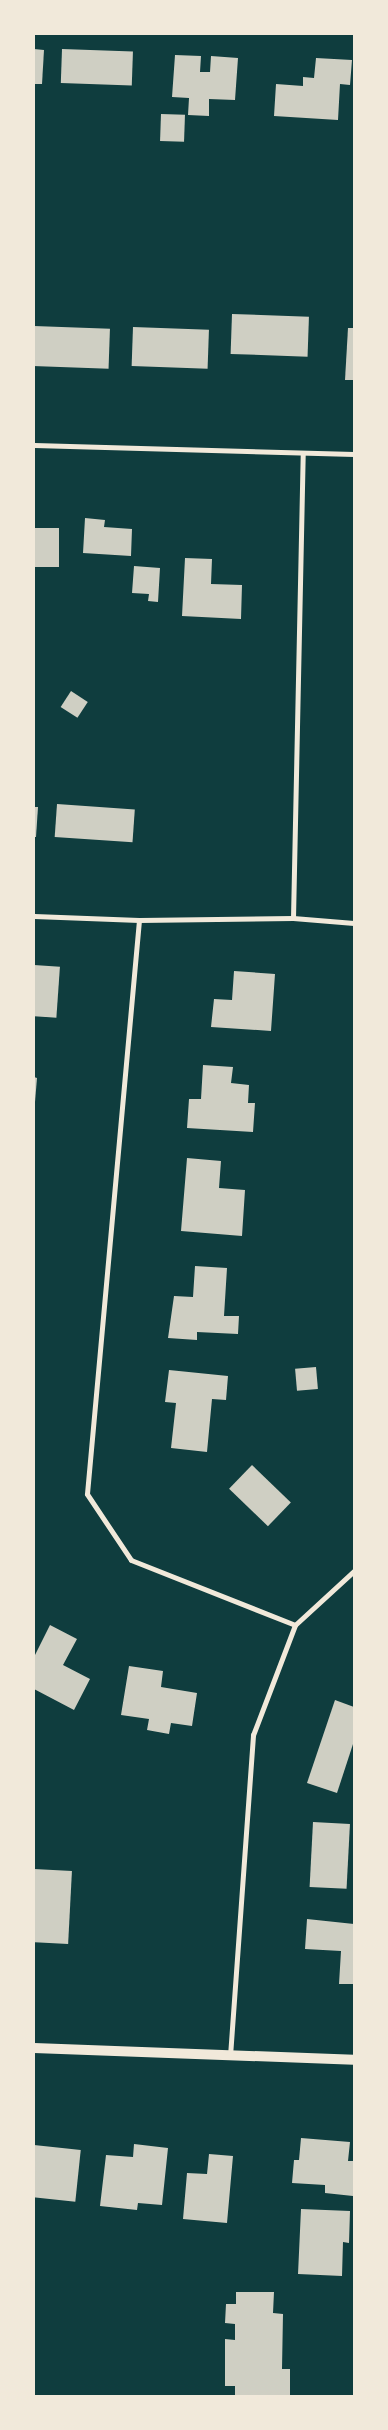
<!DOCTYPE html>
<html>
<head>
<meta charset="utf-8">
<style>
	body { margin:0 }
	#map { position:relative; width:388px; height:2430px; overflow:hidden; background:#0f3d3e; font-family:Manrope,sans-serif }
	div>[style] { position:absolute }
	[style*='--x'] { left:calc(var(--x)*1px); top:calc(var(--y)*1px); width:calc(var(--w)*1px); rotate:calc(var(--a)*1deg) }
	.building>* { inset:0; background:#cfcfc3; transform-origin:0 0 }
	.minor>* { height:5px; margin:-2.5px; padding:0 2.5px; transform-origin:2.5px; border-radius:2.5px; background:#f1e9da }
	.secondary>* { height:10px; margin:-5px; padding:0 5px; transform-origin:5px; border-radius:5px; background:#f1e9da }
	span { translate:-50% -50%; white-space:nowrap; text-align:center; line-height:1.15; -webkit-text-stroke:4px #f1e9da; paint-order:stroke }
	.frame { position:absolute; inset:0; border:35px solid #f1e9da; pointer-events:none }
</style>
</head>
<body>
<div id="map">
	<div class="building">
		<div style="clip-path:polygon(34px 49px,44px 50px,42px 84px,34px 84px)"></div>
		<div style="left:62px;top:49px;width:71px;height:34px;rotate:2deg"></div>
		<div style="clip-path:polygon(175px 55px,201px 56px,200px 72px,210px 72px,211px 56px,238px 58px,235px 100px,209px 99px,209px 116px,188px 115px,189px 98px,172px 97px)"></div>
		<div style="clip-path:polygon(316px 58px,352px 60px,350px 85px,340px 84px,338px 120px,274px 116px,276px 84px,303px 86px,303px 77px,314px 78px)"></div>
		<div style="left:161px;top:114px;width:24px;height:27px;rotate:2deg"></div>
		<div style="left:232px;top:314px;width:77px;height:40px;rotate:2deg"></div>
		<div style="left:34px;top:326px;width:76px;height:40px;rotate:2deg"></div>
		<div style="left:133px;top:327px;width:76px;height:39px;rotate:2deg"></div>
		<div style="clip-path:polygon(348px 328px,354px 328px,354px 380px,345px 380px)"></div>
		<div style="clip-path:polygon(85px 518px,105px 520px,104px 527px,132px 529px,131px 556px,83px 553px)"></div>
		<div style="left:34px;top:528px;width:25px;height:39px"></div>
		<div style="clip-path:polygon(185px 558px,212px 559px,211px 584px,242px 585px,241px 619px,182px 616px)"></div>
		<div style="clip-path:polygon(134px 566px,160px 568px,158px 602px,148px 601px,149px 594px,132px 593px)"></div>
		<div style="left:71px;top:691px;width:20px;height:19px;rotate:33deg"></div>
		<div style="left:57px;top:804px;width:78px;height:33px;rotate:4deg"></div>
		<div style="clip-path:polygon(34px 807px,38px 807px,36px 837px,34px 837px)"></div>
		<div style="left:34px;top:965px;width:26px;height:51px;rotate:4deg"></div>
		<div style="clip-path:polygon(234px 971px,275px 974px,271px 1031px,211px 1027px,214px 999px,232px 1000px)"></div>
		<div style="clip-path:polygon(203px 1065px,233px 1067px,231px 1083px,249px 1085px,248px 1103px,255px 1103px,253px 1132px,187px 1128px,189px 1099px,201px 1099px)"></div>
		<div style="clip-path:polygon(34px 1077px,37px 1078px,35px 1102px,34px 1102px)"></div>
		<div style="clip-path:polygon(187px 1158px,221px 1161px,219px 1188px,245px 1190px,242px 1236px,181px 1231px)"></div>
		<div style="clip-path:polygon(195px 1266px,227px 1268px,224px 1316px,239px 1316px,238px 1334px,197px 1332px,197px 1340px,168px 1338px,174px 1296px,193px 1297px)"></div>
		<div style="left:316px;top:1367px;width:22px;height:21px;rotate:85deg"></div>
		<div style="clip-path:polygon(169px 1370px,228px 1376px,226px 1400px,212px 1399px,207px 1452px,171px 1448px,176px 1403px,165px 1402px)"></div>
		<div style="left:252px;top:1465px;width:54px;height:33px;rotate:44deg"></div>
		<div style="clip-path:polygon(50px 1625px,77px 1639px,63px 1665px,90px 1679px,74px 1710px,34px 1689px,34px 1657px)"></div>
		<div style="clip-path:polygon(129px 1666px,163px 1671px,161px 1687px,197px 1693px,192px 1726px,171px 1723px,169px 1734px,147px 1730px,149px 1719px,121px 1715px)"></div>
		<div style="clip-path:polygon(335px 1700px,354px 1707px,354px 1741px,337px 1793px,307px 1783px)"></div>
		<div style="left:313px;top:1822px;width:37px;height:65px;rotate:3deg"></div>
		<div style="left:34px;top:1869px;width:38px;height:73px;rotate:3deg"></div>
		<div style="clip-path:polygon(307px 1919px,354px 1924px,354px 1984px,339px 1984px,341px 1951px,305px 1949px)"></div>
		<div style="clip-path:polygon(301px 2138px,350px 2142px,348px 2161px,354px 2161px,353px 2196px,325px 2193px,325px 2185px,292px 2183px,294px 2160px,299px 2160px)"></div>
		<div style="clip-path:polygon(134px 2144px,168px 2148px,162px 2205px,138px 2203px,137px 2210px,100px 2206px,106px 2155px,133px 2157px)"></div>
		<div style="left:34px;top:2145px;width:47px;height:52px;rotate:6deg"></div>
		<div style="clip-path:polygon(209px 2154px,233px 2156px,227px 2223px,183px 2219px,187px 2173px,207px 2174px)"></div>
		<div style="clip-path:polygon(301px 2209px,350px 2211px,349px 2243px,343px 2242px,342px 2276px,298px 2274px)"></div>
		<div style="clip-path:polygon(236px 2292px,274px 2292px,273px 2313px,283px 2314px,282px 2369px,290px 2369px,290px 2396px,235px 2396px,235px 2386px,225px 2386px,225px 2339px,235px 2340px,235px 2324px,225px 2323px,226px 2304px,236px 2304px)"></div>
	</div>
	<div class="minor">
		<div style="--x:34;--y:445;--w:320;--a:1.6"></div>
		<div style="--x:34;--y:916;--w:105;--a:2.2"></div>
		<div style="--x:139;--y:920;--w:154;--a:-0.7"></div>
		<div style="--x:293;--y:918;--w:61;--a:4.7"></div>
		<div style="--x:293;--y:918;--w:465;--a:-88.8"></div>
		<div style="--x:139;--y:920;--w:576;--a:95.18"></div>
		<div style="--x:87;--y:1494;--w:79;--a:56.3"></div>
		<div style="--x:131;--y:1560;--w:176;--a:21.6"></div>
		<div style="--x:230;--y:2056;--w:322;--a:-85.9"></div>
		<div style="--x:253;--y:1735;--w:118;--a:-69.1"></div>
		<div style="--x:295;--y:1625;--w:80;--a:-42.5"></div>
	</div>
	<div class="secondary">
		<div style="--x:34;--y:2048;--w:320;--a:2.1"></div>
	</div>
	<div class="frame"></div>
</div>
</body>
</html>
